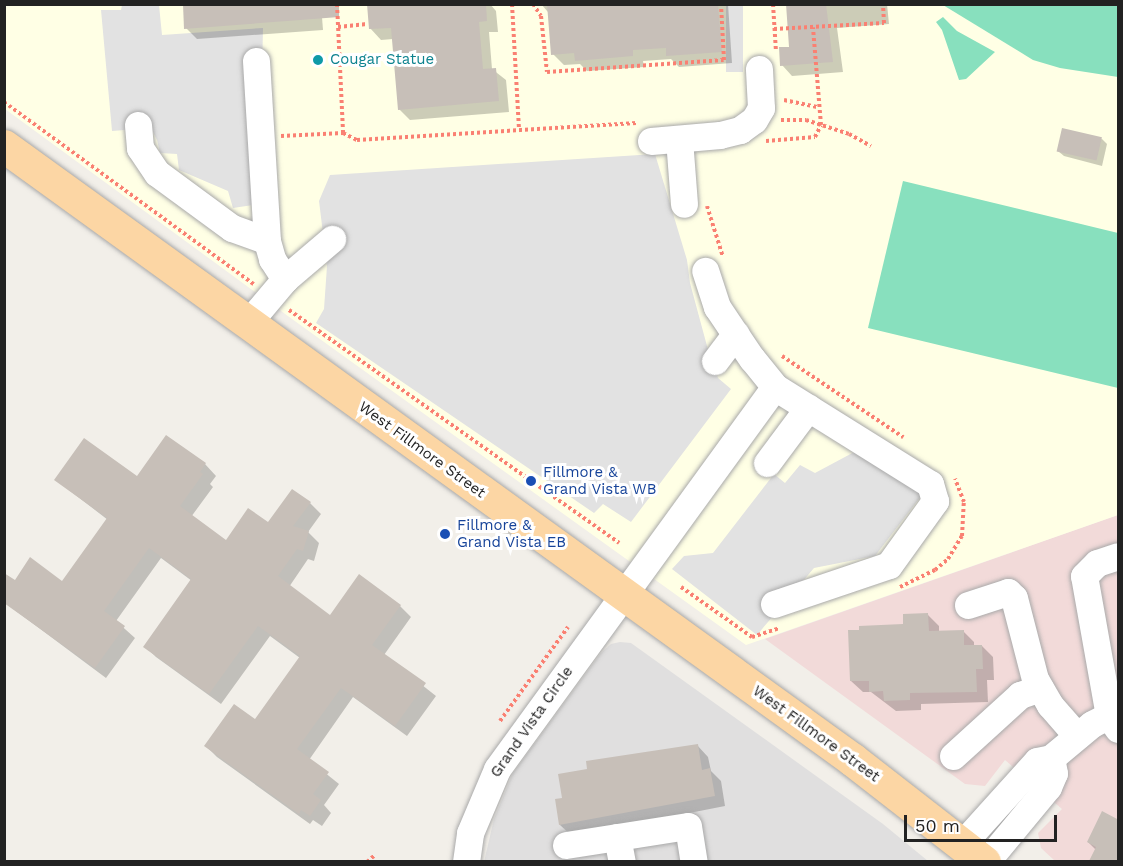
<!DOCTYPE html>
<html>
<head>
<meta charset="utf-8">
<style>
	body { margin:0 }
	#map { position:relative; width:1123px; height:866px; overflow:hidden; background:#f2efe9; font-family:"Work Sans",sans-serif }
	div>[style] { position:absolute }
	[style*='--x'] { left:calc(var(--x)*1px); top:calc(var(--y)*1px); width:calc(var(--w)*1px); rotate:calc(var(--a)*1deg) }
	.residential>* { inset:0; background:#e0dfdf }
	.commercial>* { inset:0; background:#f2dad9 }
	.education>* { inset:0; background:#ffffe5 }
	.pitch>* { inset:0; background:#88e0be }
	.parking>* { inset:0; background:#e2e2e2; transform-origin:0 0 }
	.shadow>* { inset:0; background:#0003 }
	.building>* { inset:0; background:#c7bfb8; transform-origin:0 0 }
	.path>* { height:4px; margin-top:-2px; transform-origin:0; background:repeating-linear-gradient(90deg,#fa8072 0 3px,transparent 0 6px) }
	.roads { filter:drop-shadow(0 0 2px #a9a9a9) drop-shadow(0 0 2px #a9a9a9) }
	.minor>* { height:27px; margin:-13.5px; padding:0 13.5px; transform-origin:13.5px; border-radius:13.5px; background:#fff }
	.major>* { height:33px; margin:-16.5px; padding:0 16.5px; transform-origin:16.5px; border-radius:16.5px; background:#fcd6a4 }
	.dots>* { width:16px; height:16px; translate:-50% -50%; box-sizing:border-box; border:3px solid #fff; border-radius:50% }
	span { translate:-50% -50%; white-space:nowrap; text-align:center; line-height:1.15; -webkit-text-stroke:6px #fff; paint-order:stroke }
	.culture-label { font-size:15px; color:#0d838f }
	.left { translate:0 -50%; text-align:left }
	.street-label { font-size:15px; color:#222 }
	.transit-label { font-size:15px; color:#164399 }
	.frame { position:absolute; inset:0; border:6px solid #222; pointer-events:none }
	.scale { position:absolute; left:904px; top:815px; width:153px; height:27px; box-sizing:border-box; border:3px solid #222; border-top:0; padding-left:8px; font-size:18px; line-height:21px; white-space:nowrap; color:#222; -webkit-text-stroke:4px #fff; paint-order:stroke }
</style>
</head>
<body>
<div id="map">
	<div class="residential">
		<div style="clip-path:polygon(620px 642px,631px 643px,883px 824px,928px 861px,484px 862px,494px 819px,513px 773px,601px 653px,611px 644px)"></div>
	</div>
	<div class="commercial">
		<div style="clip-path:polygon(1118px 515px,1118px 861px,1055px 861px,1041px 848px,1038px 833px,1062px 809px,1005px 760px,985px 786px,965px 784px,765px 639px)"></div>
	</div>
	<div class="education">
		<div style="clip-path:polygon(5px 5px,1118px 5px,1118px 515px,746px 645px,292px 319px,5px 109px)"></div>
	</div>
	<div class="pitch">
		<div style="clip-path:polygon(943px 5px,1118px 5px,1118px 77px,1060px 68px,1033px 60px)"></div>
		<div style="clip-path:polygon(943px 17px,957px 31px,995px 52px,966px 79px,959px 80px,942px 30px,936px 22px)"></div>
		<div style="clip-path:polygon(903px 181px,1118px 233px,1118px 388px,868px 328px)"></div>
	</div>
	<div class="parking">
		<div style="clip-path:polygon(122px 5px,159px 5px,162px 35px,263px 28px,259px 204px,233px 208px,228px 191px,179px 170px,177px 154px,160px 153px,157px 140px,151px 128px,112px 131px,101px 10px,121px 10px)"></div>
		<div style="left:726px;top:5px;width:17px;height:67px"></div>
		<div style="clip-path:polygon(655px 154px,687px 260px,690px 283px,707px 346px,718px 378px,731px 389px,631px 522px,603px 504px,594px 513px,316px 323px,324px 309px,327px 266px,319px 201px,330px 175px)"></div>
		<div style="clip-path:polygon(858px 450px,922px 495px,875px 556px,814px 568px,757px 635px,672px 569px,684px 556px,713px 553px,774px 474px,785px 483px,800px 465px,815px 473px)"></div>
	</div>
	<div class="shadow">
		<div style="clip-path:polygon(321px 4px,323px 30px,197px 39px,186px 28px)"></div>
		<div style="clip-path:polygon(375px 4px,490px 4px,496px 11px,498px 32px,489px 32px,492px 69px,506px 80px,509px 112px,410px 120px,399px 109px,393px 39px,381px 40px,370px 28px)"></div>
		<div style="clip-path:polygon(541px 4px,728px 4px,732px 63px,679px 67px,671px 59px,643px 61px,644px 67px,587px 71px,580px 64px,564px 65px,553px 54px,548px 12px)"></div>
		<div style="clip-path:polygon(788px 4px,887px 4px,889px 24px,837px 28px,843px 72px,792px 76px,782px 65px,791px 48px)"></div>
		<div style="clip-path:polygon(1102px 139px,1107px 144px,1102px 166px,1064px 156px,1058px 151px)"></div>
		<div style="clip-path:polygon(205px 464px,216px 476px,210px 484px,213px 487px,191px 517px,226px 542px,310px 503px,321px 514px,308px 532px,319px 543px,314px 561px,308px 559px,289px 587px,331px 617px,400px 606px,411px 617px,384px 655px,436px 696px,407px 736px,353px 697px,309px 760px,339px 784px,324px 805px,331px 813px,322px 826px,313px 820px,310px 824px,217px 757px,206px 746px,255px 722px,300px 658px,270px 636px,221px 704px,156px 657px,145px 646px,192px 581px,161px 558px,116px 621px,135px 638px,106px 678px,4px 602px,15px 582px,63px 583px,108px 520px,56px 480px,137px 478px)"></div>
		<div style="clip-path:polygon(928px 615px,939px 626px,939px 632px,963px 631px,974px 642px,974px 646px,982px 646px,993px 657px,994px 680px,987px 680px,988px 702px,921px 704px,921px 710px,896px 711px,871px 692px,863px 692px,851px 681px,905px 625px)"></div>
		<div style="clip-path:polygon(697px 745px,708px 757px,711px 771px,721px 781px,725px 806px,572px 836px,560px 825px,564px 799px,589px 770px)"></div>
		<div style="clip-path:polygon(1118px 819px,1118px 862px,1092px 862px,1096px 850px,1088px 842px)"></div>
	</div>
	<div class="building">
		<div style="clip-path:polygon(183px 4px,339px 4px,339px 17px,184px 29px)"></div>
		<div style="clip-path:polygon(367px 4px,486px 4px,487px 21px,479px 22px,483px 69px,496px 68px,499px 101px,398px 110px,391px 28px,369px 29px)"></div>
		<div style="clip-path:polygon(547px 4px,718px 4px,722px 52px,666px 56px,666px 48px,633px 50px,633px 56px,575px 61px,574px 53px,551px 55px)"></div>
		<div style="clip-path:polygon(786px 4px,826px 4px,833px 62px,780px 66px,779px 47px,789px 47px)"></div>
		<div style="left:1062px;top:128px;width:41px;height:24px;rotate:13deg"></div>
		<div style="clip-path:polygon(166px 435px,206px 463px,200px 472px,203px 474px,180px 506px,226px 540px,248px 508px,268px 522px,292px 489px,311px 502px,293px 526px,309px 531px,303px 551px,297px 549px,278px 576px,330px 615px,359px 574px,401px 605px,372px 645px,426px 683px,395px 726px,341px 688px,297px 749px,329px 772px,313px 794px,321px 800px,310px 816px,301px 810px,299px 814px,204px 746px,234px 704px,255px 719px,300px 656px,258px 626px,209px 694px,143px 647px,191px 579px,149px 548px,104px 611px,125px 626px,95px 668px,4px 603px,4px 573px,15px 580px,30px 557px,62px 581px,107px 518px,54px 480px,84px 438px,137px 476px)"></div>
		<div style="clip-path:polygon(928px 613px,929px 631px,964px 630px,964px 645px,982px 645px,983px 669px,976px 669px,977px 692px,910px 693px,910px 700px,884px 701px,883px 691px,869px 692px,869px 681px,850px 681px,848px 630px,859px 630px,859px 626px,903px 624px,903px 614px)"></div>
		<div style="clip-path:polygon(698px 744px,702px 770px,710px 768px,715px 796px,559px 825px,555px 799px,562px 798px,558px 774px,587px 769px,586px 761px)"></div>
		<div style="clip-path:polygon(1102px 811px,1119px 820px,1119px 861px,1089px 861px,1096px 847px,1087px 842px)"></div>
	</div>
	<div class="path">
		<div style="--x:337;--y:4;--w:129;--a:87.3"></div>
		<div style="--x:343;--y:133;--w:16;--a:27"></div>
		<div style="--x:357;--y:140;--w:280;--a:-3.5"></div>
		<div style="--x:512;--y:4;--w:126;--a:86.8"></div>
		<div style="--x:533;--y:4;--w:14;--a:56"></div>
		<div style="--x:541;--y:16;--w:56;--a:83.9"></div>
		<div style="--x:547;--y:72;--w:177;--a:-3.9"></div>
		<div style="--x:724;--y:60;--w:56;--a:-93.1"></div>
		<div style="--x:773;--y:4;--w:48;--a:86.4"></div>
		<div style="--x:338;--y:27;--w:29;--a:-6"></div>
		<div style="--x:774;--y:29;--w:110;--a:-3.1"></div>
		<div style="--x:884;--y:23;--w:19;--a:-93"></div>
		<div style="--x:784;--y:100;--w:35;--a:12"></div>
		<div style="--x:4;--y:102;--w:309;--a:36.1"></div>
		<div style="--x:781;--y:120;--w:25;--a:0"></div>
		<div style="--x:806;--y:120;--w:45;--a:18"></div>
		<div style="--x:849;--y:134;--w:25;--a:29"></div>
		<div style="--x:281;--y:136;--w:62;--a:-2.8"></div>
		<div style="--x:766;--y:141;--w:49;--a:-4.7"></div>
		<div style="--x:815;--y:137;--w:13;--a:-63"></div>
		<div style="--x:821;--y:125;--w:98;--a:-94.7"></div>
		<div style="--x:707;--y:206;--w:53;--a:72.6"></div>
		<div style="--x:289;--y:310;--w:404;--a:35.2"></div>
		<div style="--x:782;--y:356;--w:146;--a:33.8"></div>
		<div style="--x:681;--y:587;--w:87;--a:35.2"></div>
		<div style="--x:752;--y:637;--w:28;--a:-18"></div>
		<div style="--x:900;--y:587;--w:39;--a:-26"></div>
		<div style="--x:935;--y:570;--w:17;--a:-40"></div>
		<div style="--x:948;--y:559;--w:27;--a:-59"></div>
		<div style="--x:962;--y:536;--w:34;--a:-87"></div>
		<div style="--x:964;--y:502;--w:25;--a:-111"></div>
		<div style="--x:500;--y:721;--w:116;--a:-54.1"></div>
		<div style="--x:367;--y:862;--w:9;--a:-41"></div>
	</div>
	<div class="roads">
		<div class="minor">
			<div style="--x:256;--y:61;--w:180;--a:86.5"></div>
			<div style="--x:267;--y:241;--w:19;--a:74"></div>
			<div style="--x:272;--y:259;--w:24;--a:57"></div>
			<div style="--x:138;--y:125;--w:23;--a:85"></div>
			<div style="--x:140;--y:148;--w:30;--a:56"></div>
			<div style="--x:157;--y:173;--w:93;--a:36.3"></div>
			<div style="--x:232;--y:228;--w:37;--a:20"></div>
			<div style="--x:679;--y:139;--w:65;--a:85.6"></div>
			<div style="--x:651;--y:141;--w:69;--a:-5"></div>
			<div style="--x:720;--y:135;--w:21;--a:-14"></div>
			<div style="--x:740;--y:130;--w:17;--a:-36"></div>
			<div style="--x:754;--y:120;--w:14;--a:-60"></div>
			<div style="--x:761;--y:108;--w:39;--a:-93"></div>
			<div style="--x:248;--y:323;--w:57;--a:-49.9"></div>
			<div style="--x:285;--y:279;--w:62;--a:-40.4"></div>
			<div style="--x:715;--y:361;--w:34;--a:-53"></div>
			<div style="--x:767;--y:463;--w:69;--a:-53.3"></div>
			<div style="--x:774;--y:604;--w:121;--a:-18.7"></div>
			<div style="--x:889;--y:565;--w:79;--a:-54.3"></div>
			<div style="--x:935;--y:501;--w:18;--a:-106"></div>
			<div style="--x:930;--y:484;--w:183;--a:-148"></div>
			<div style="--x:968;--y:605;--w:42;--a:-18"></div>
			<div style="--x:1008;--y:592;--w:8;--a:45"></div>
			<div style="--x:1014;--y:598;--w:84;--a:75.5"></div>
			<div style="--x:1035;--y:679;--w:30;--a:60"></div>
			<div style="--x:1050;--y:705;--w:41;--a:48.9"></div>
			<div style="--x:1118;--y:729;--w:16;--a:-125"></div>
			<div style="--x:1109;--y:716;--w:142;--a:-100.1"></div>
			<div style="--x:1084;--y:576;--w:18;--a:-45"></div>
			<div style="--x:1097;--y:563;--w:22;--a:-18"></div>
			<div style="--x:953;--y:756;--w:91;--a:-42.3"></div>
			<div style="--x:1020;--y:695;--w:21;--a:-19"></div>
			<div style="--x:617;--y:837;--w:25;--a:79"></div>
			<div style="--x:962;--y:844;--w:112;--a:-47.9"></div>
			<div style="--x:1037;--y:761;--w:14;--a:-12"></div>
			<div style="--x:1051;--y:758;--w:53;--a:-39.7"></div>
			<div style="--x:1092;--y:724;--w:29;--a:-27"></div>
			<div style="--x:566;--y:845;--w:123;--a:-8.9"></div>
			<div style="--x:688;--y:826;--w:36;--a:81"></div>
			<div style="--x:466;--y:862;--w:29;--a:-82"></div>
			<div style="--x:470;--y:833;--w:69;--a:-67.1"></div>
			<div style="--x:497;--y:769;--w:472;--a:-54"></div>
			<div style="--x:775;--y:387;--w:36;--a:-129"></div>
			<div style="--x:752;--y:359;--w:63;--a:-123.9"></div>
			<div style="--x:717;--y:307;--w:38;--a:-108"></div>
			<div style="--x:986;--y:862;--w:97;--a:-50.4"></div>
			<div style="--x:1048;--y:787;--w:15;--a:-67"></div>
			<div style="--x:1054;--y:773;--w:15;--a:-101"></div>
		</div>
		<div class="major">
			<div style="--x:4;--y:146;--w:1048;--a:35.87"></div>
			<div style="--x:853;--y:760;--w:166;--a:37.9"></div>
		</div>
	</div>
	<div class="dots">
		<div style="left:318px;top:60px;background:#0f9aa8"></div>
		<div style="left:531px;top:481px;background:#1a4fb4"></div>
		<div style="left:445px;top:534px;background:#1a4fb4"></div>
	</div>
	<div class="culture-label">
		<span class="left" style="left:330px;top:60px">Cougar Statue</span>
	</div>
	<div class="street-label">
		<span style="left:422px;top:450px;rotate:36deg">West Fillmore Street</span>
		<span style="left:532px;top:722px;rotate:-55deg">Grand Vista Circle</span>
		<span style="left:816px;top:734px;rotate:36deg">West Fillmore Street</span>
	</div>
	<div class="transit-label">
		<span class="left" style="left:543px;top:481px">Fillmore &amp;<br>Grand Vista WB</span>
		<span class="left" style="left:457px;top:534px">Fillmore &amp;<br>Grand Vista EB</span>
	</div>
	<div class="frame"></div>
	<div class="scale">50 m</div>
</div>
</body>
</html>
